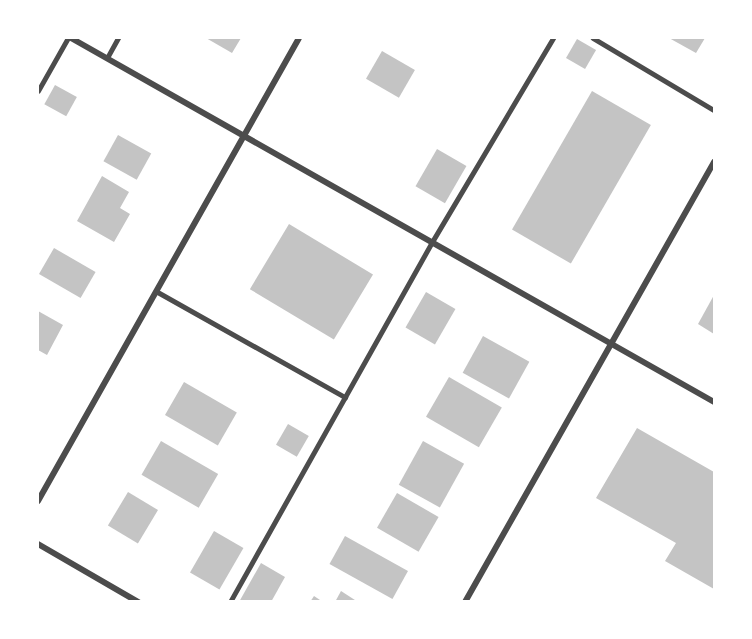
<!DOCTYPE html>
<html>
<head>
<meta charset="utf-8">
<style>
	body { margin:0 }
	#map { position:relative; width:752px; height:639px; overflow:hidden; background:#fff; font-family:"Fira Sans",sans-serif }
	div>[style] { position:absolute }
	[style*='--x'] { left:calc(var(--x)*1px); top:calc(var(--y)*1px); width:calc(var(--w)*1px); rotate:calc(var(--a)*1deg) }
	.building>* { inset:0; background:#c4c4c4; transform-origin:0 0 }
	.service>* { height:4.5px; margin:-2.25px; padding:0 2.25px; transform-origin:2.25px; border-radius:2.25px; background:#4c4c4c }
	.minor>* { height:6px; margin:-3px; padding:0 3px; transform-origin:3px; border-radius:3px; background:#4c4c4c }
	span { translate:-50% -50%; white-space:nowrap; text-align:center; line-height:1.15; -webkit-text-stroke:5px #fff; paint-order:stroke }
	.frame { position:absolute; inset:0; border:39px solid #fff; pointer-events:none }
</style>
</head>
<body>
<div id="map">
	<div class="building">
		<div style="clip-path:polygon(206px 38px,241px 38px,232px 53px)"></div>
		<div style="clip-path:polygon(669px 38px,705px 38px,696px 53px)"></div>
		<div style="left:577px;top:39px;width:22px;height:22px;rotate:30deg"></div>
		<div style="left:382px;top:51px;width:38px;height:32px;rotate:30deg"></div>
		<div style="left:55px;top:85px;width:25px;height:22px;rotate:29deg"></div>
		<div style="left:592px;top:91px;width:68px;height:160px;rotate:30deg"></div>
		<div style="left:118px;top:135px;width:38px;height:30px;rotate:29deg"></div>
		<div style="left:437px;top:149px;width:34px;height:43px;rotate:30deg"></div>
		<div style="clip-path:polygon(102px 176px,129px 192px,120px 208px,130px 214px,114px 242px,77px 221px)"></div>
		<div style="left:289px;top:224px;width:98px;height:76px;rotate:31deg"></div>
		<div style="left:54px;top:248px;width:48px;height:30px;rotate:30deg"></div>
		<div style="left:426px;top:292px;width:34px;height:41px;rotate:30deg"></div>
		<div style="clip-path:polygon(714px 295px,714px 334px,698px 324px)"></div>
		<div style="clip-path:polygon(38px 311px,63px 325px,47px 355px,38px 350px)"></div>
		<div style="left:483px;top:336px;width:53px;height:42px;rotate:29deg"></div>
		<div style="left:449px;top:377px;width:61px;height:46px;rotate:30deg"></div>
		<div style="left:184px;top:382px;width:61px;height:38px;rotate:30deg"></div>
		<div style="left:288px;top:424px;width:24px;height:24px;rotate:30deg"></div>
		<div style="clip-path:polygon(637px 428px,714px 472px,714px 589px,665px 561px,676px 543px,596px 498px)"></div>
		<div style="left:161px;top:441px;width:66px;height:39px;rotate:30deg"></div>
		<div style="left:423px;top:441px;width:47px;height:50px;rotate:29deg"></div>
		<div style="left:128px;top:492px;width:35px;height:39px;rotate:31deg"></div>
		<div style="left:397px;top:493px;width:48px;height:40px;rotate:30deg"></div>
		<div style="left:214px;top:531px;width:34px;height:48px;rotate:30deg"></div>
		<div style="left:345px;top:536px;width:72px;height:32px;rotate:29deg"></div>
		<div style="clip-path:polygon(261px 563px,285px 577px,271px 602px,239px 602px)"></div>
		<div style="clip-path:polygon(341px 591px,358px 602px,335px 602px)"></div>
		<div style="clip-path:polygon(314px 596px,323px 602px,310px 602px)"></div>
	</div>
	<div class="service">
		<div style="--x:593;--y:38;--w:141;--a:30.8"></div>
		<div style="--x:107;--y:58;--w:23;--a:-61"></div>
		<div style="--x:38;--y:91;--w:61;--a:-60.5"></div>
		<div style="--x:156;--y:291;--w:217;--a:29.3"></div>
		<div style="--x:230;--y:602;--w:413;--a:-60.7"></div>
		<div style="--x:432;--y:242;--w:237;--a:-59.3"></div>
	</div>
	<div class="minor">
		<div style="--x:71;--y:38;--w:739;--a:29.51"></div>
		<div style="--x:38;--y:501;--w:531;--a:-60.59"></div>
		<div style="--x:38;--y:544;--w:116;--a:30.1"></div>
		<div style="--x:465;--y:602;--w:506;--a:-60.49"></div>
	</div>
	<div class="frame"></div>
</div>
</body>
</html>
